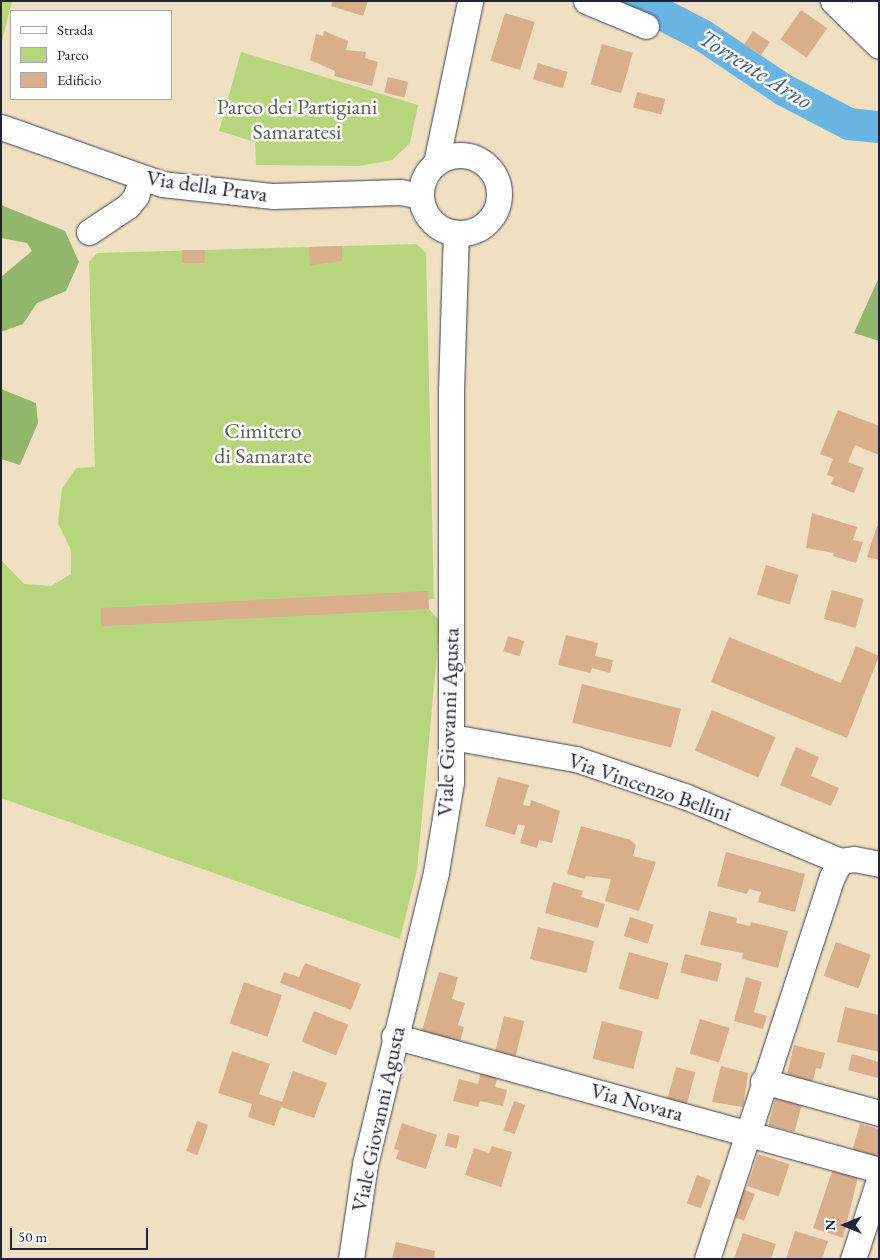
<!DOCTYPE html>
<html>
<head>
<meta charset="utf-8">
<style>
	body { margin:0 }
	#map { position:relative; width:880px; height:1260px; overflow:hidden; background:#efe0c2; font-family:"EB Garamond",serif }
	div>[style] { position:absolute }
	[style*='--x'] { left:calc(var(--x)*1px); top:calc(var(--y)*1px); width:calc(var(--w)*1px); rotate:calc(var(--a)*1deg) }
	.green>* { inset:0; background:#b7d57c }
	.forest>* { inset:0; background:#91b66c }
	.river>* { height:32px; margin:-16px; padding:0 16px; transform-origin:16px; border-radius:16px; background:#6ab4e2 }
	.building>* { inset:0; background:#d9ae8b; transform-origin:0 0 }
	.roads { filter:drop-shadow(0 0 1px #413e4f) drop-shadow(0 0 1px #413e4f) }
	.minor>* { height:25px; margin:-12.5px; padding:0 12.5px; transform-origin:12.5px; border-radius:12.5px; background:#fff }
	.minor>.ring { margin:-12.5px; padding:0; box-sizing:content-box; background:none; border:25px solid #fff; border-radius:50% }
	span { translate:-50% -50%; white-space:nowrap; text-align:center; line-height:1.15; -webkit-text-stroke:5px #fff; paint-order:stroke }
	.park-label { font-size:22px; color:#566152 }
	.street-label { font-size:22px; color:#22223b }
	.water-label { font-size:24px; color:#3f5c7e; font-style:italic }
	.frame { position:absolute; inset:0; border:2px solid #22223b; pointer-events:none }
	.legend { position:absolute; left:10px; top:10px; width:162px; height:90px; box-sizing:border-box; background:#fff; border:1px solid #a7a7b1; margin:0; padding:6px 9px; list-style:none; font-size:15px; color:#22223b }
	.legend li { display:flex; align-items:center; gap:10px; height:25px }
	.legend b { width:25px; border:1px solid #a7a7b1 }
	.north { position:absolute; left:820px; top:1200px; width:50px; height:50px; -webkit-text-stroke:4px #fff; paint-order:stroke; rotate:270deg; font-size:14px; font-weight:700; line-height:20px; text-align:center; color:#22223b }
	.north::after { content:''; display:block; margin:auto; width:18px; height:22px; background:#22223b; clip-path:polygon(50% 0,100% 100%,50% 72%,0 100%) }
	.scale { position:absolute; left:10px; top:1228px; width:138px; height:22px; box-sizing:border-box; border:2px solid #22223b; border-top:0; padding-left:6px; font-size:15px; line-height:18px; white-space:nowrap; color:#22223b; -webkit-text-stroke:4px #fff; paint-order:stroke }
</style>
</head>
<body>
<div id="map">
	<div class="green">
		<div style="clip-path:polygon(1px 1px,12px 1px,2px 41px,1px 40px)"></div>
		<div style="clip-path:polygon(241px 52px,418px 105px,410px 143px,392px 160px,359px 166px,256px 165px,255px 142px,219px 131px)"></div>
		<div style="clip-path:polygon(416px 244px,426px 253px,434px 599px,428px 600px,429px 609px,440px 621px,417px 870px,400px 939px,1px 798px,1px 560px,24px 584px,51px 586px,71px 574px,71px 550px,58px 523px,62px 489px,76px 468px,95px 467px,89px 262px,97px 253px)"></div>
	</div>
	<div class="forest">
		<div style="clip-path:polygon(1px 205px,65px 231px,79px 262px,66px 291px,37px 303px,23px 324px,1px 332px,1px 277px,32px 251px,27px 243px,1px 238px)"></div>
		<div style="clip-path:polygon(879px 277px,879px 341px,854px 333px)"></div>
		<div style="clip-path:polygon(1px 389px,36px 403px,38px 423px,20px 465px,1px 459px)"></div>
	</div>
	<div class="river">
		<div style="--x:636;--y:1;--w:74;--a:27.3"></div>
		<div style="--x:702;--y:35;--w:99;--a:33.9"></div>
		<div style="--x:784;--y:90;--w:73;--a:27.6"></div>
		<div style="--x:849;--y:124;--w:30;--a:6"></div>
	</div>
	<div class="building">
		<div style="clip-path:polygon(333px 1px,368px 1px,363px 16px,331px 6px)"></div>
		<div style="left:801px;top:10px;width:32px;height:36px;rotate:35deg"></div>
		<div style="left:505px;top:13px;width:31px;height:50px;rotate:17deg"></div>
		<div style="clip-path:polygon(324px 31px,348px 41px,346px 50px,366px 52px,365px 58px,378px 62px,372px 86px,334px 76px,335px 71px,310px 60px,316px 34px,323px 36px)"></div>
		<div style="left:753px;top:31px;width:20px;height:16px;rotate:33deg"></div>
		<div style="left:602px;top:44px;width:32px;height:42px;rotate:16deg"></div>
		<div style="left:538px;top:63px;width:31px;height:17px;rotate:17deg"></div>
		<div style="left:388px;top:77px;width:21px;height:16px;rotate:14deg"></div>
		<div style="left:637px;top:92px;width:29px;height:16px;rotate:14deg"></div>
		<div style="clip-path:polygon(342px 246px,342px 261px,310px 265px,309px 247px)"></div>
		<div style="left:205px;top:250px;width:13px;height:23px;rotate:90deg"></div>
		<div style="clip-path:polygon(838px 410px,879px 426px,879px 455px,855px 445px,848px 462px,864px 468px,854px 493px,831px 484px,834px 477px,827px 475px,833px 459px,820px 454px)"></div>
		<div style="clip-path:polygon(812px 513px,857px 527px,853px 540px,863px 542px,856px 563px,833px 556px,834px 553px,806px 548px)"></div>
		<div style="clip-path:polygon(877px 526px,879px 526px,879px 560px,867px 557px)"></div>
		<div style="left:766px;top:565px;width:34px;height:31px;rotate:17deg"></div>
		<div style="left:832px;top:590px;width:33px;height:30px;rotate:16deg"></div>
		<div style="left:428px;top:591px;width:18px;height:328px;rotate:87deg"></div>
		<div style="clip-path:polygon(566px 635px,598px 643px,595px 656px,613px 660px,610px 673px,592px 668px,590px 673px,558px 665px)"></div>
		<div style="left:508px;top:636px;width:17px;height:16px;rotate:17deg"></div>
		<div style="clip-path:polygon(729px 637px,841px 683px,856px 646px,879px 656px,847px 738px,711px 682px)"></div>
		<div style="left:582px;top:684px;width:102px;height:40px;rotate:14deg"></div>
		<div style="left:712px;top:710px;width:69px;height:44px;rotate:23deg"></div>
		<div style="clip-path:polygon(796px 747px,819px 757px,811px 776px,839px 788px,831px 806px,780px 785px)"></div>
		<div style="clip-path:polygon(498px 777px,529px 785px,523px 805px,530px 806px,531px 800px,560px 811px,552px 843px,539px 840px,537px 848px,520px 843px,525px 826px,518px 824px,515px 835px,485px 826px)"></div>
		<div style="clip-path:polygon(581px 826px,631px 840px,636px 845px,633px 856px,656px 862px,639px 911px,605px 901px,611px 879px,586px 876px,585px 879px,567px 874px)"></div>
		<div style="clip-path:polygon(726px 852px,805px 874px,795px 912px,758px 902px,761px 892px,749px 889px,747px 894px,717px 886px)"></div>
		<div style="clip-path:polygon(553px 882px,583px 891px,581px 897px,605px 904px,598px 928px,545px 913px)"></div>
		<div style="clip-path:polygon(709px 911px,737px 918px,736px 923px,750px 926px,751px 922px,788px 931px,778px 968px,742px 959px,743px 953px,700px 945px)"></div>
		<div style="left:630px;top:917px;width:25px;height:20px;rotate:18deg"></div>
		<div style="left:538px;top:927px;width:58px;height:33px;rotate:14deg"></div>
		<div style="left:836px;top:942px;width:37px;height:36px;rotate:20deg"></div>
		<div style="left:629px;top:952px;width:41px;height:38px;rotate:16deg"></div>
		<div style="left:685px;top:954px;width:38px;height:19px;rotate:14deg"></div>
		<div style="clip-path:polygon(305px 963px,361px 984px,351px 1010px,280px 983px,284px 972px,299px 977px)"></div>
		<div style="clip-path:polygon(439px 972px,458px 977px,452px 999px,465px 1003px,458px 1025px,464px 1027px,459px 1045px,421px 1034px)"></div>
		<div style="clip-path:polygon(746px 977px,762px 982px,754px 1012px,767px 1016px,763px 1029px,734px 1021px)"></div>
		<div style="left:244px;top:982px;width:40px;height:44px;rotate:19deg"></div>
		<div style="clip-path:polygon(845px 1007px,879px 1015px,879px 1052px,837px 1042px)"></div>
		<div style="left:314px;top:1011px;width:37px;height:33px;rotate:22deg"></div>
		<div style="left:504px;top:1016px;width:21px;height:36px;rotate:14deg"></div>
		<div style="left:700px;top:1019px;width:31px;height:36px;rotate:17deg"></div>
		<div style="left:602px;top:1021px;width:42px;height:39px;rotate:14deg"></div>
		<div style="clip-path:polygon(794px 1045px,825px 1053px,821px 1069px,816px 1068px,812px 1085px,786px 1079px)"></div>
		<div style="clip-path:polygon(232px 1051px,270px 1064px,259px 1094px,282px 1102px,293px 1071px,327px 1083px,314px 1118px,281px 1107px,274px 1126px,248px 1117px,252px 1104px,218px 1093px)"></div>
		<div style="clip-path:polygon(852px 1054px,879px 1062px,878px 1078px,848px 1070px)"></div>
		<div style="clip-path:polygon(482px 1066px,499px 1071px,495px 1087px,507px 1090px,503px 1106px,480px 1101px,478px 1107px,453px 1101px,459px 1079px,478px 1084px)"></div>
		<div style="clip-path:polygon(721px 1066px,748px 1073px,743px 1107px,712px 1102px)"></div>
		<div style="left:676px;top:1067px;width:20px;height:37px;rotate:15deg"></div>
		<div style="left:776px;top:1097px;width:27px;height:29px;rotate:15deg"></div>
		<div style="left:514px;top:1101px;width:12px;height:31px;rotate:20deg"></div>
		<div style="left:197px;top:1121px;width:12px;height:32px;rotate:20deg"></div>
		<div style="clip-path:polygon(402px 1123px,437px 1135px,426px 1169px,396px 1159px,399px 1150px,394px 1149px)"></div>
		<div style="clip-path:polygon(860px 1124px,879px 1129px,879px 1159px,852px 1151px)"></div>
		<div style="left:448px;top:1133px;width:12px;height:13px;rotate:14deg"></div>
		<div style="clip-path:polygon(492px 1146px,512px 1152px,501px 1187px,465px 1175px,474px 1148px,489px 1153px)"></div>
		<div style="left:758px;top:1154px;width:33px;height:34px;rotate:18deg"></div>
		<div style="clip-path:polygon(833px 1169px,858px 1177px,843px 1238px,813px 1228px)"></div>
		<div style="left:697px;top:1175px;width:15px;height:30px;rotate:20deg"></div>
		<div style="left:740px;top:1188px;width:16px;height:29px;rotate:22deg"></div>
		<div style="clip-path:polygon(795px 1231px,828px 1241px,822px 1259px,786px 1259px)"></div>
		<div style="clip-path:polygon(743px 1233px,776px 1244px,771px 1259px,734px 1259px)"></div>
		<div style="clip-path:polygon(396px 1242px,435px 1251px,434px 1259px,392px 1259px)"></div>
	</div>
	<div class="roads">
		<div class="minor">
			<div style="--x:586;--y:1;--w:65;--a:22.6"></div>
			<div style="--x:833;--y:1;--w:64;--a:44.4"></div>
			<div style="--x:865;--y:1;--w:20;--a:45"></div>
			<div style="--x:1;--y:127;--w:171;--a:19.5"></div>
			<div style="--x:162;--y:184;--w:112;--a:6.2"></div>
			<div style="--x:273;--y:196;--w:127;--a:-1.8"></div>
			<div style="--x:400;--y:192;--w:20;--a:11"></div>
			<div class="ring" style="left:421px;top:155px;width:53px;height:53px"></div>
			<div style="--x:436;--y:163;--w:166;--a:-78.1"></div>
			<div style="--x:89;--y:232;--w:47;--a:-33.7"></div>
			<div style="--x:128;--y:206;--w:13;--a:-51"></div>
			<div style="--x:136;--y:196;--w:18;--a:-74"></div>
			<div style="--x:452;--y:737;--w:126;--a:10.1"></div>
			<div style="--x:576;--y:759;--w:117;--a:18.9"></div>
			<div style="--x:687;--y:797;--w:166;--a:22.7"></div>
			<div style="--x:394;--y:1036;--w:503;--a:15.44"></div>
			<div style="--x:763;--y:1081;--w:120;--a:15.4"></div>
			<div style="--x:351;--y:1259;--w:96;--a:-81.6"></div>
			<div style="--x:365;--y:1164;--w:301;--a:-76.3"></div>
			<div style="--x:436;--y:872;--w:91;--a:-80.5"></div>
			<div style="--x:451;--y:782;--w:392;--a:-90"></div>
			<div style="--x:451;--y:390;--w:156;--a:-88.2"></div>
			<div style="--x:707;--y:1259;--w:402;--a:-71.9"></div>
			<div style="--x:832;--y:877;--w:18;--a:-63"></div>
			<div style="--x:840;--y:861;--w:14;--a:-8"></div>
			<div style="--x:854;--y:859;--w:25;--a:11"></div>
			<div style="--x:853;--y:1259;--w:83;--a:-71.8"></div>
		</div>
	</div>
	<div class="park-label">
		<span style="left:297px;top:119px">Parco dei Partigiani<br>Samaratesi</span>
		<span style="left:263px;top:443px">Cimitero<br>di Samarate</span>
	</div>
	<div class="street-label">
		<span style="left:207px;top:186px;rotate:8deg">Via della Prava</span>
		<span style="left:448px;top:722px;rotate:-88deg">Viale Giovanni Agusta</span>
		<span style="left:650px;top:787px;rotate:19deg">Via Vincenzo Bellini</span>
		<span style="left:637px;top:1102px;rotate:15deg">Via Novara</span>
		<span style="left:378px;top:1119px;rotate:-78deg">Viale Giovanni Agusta</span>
	</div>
	<div class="water-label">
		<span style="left:756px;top:69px;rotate:32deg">Torrente Arno</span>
	</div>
	<div class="frame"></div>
	<ul class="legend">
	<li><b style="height:6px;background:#fff"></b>Strada</li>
	<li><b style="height:14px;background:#b7d57c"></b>Parco</li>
	<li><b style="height:14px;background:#d9ae8b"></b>Edificio</li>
	</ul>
	<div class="north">N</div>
	<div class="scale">50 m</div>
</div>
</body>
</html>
